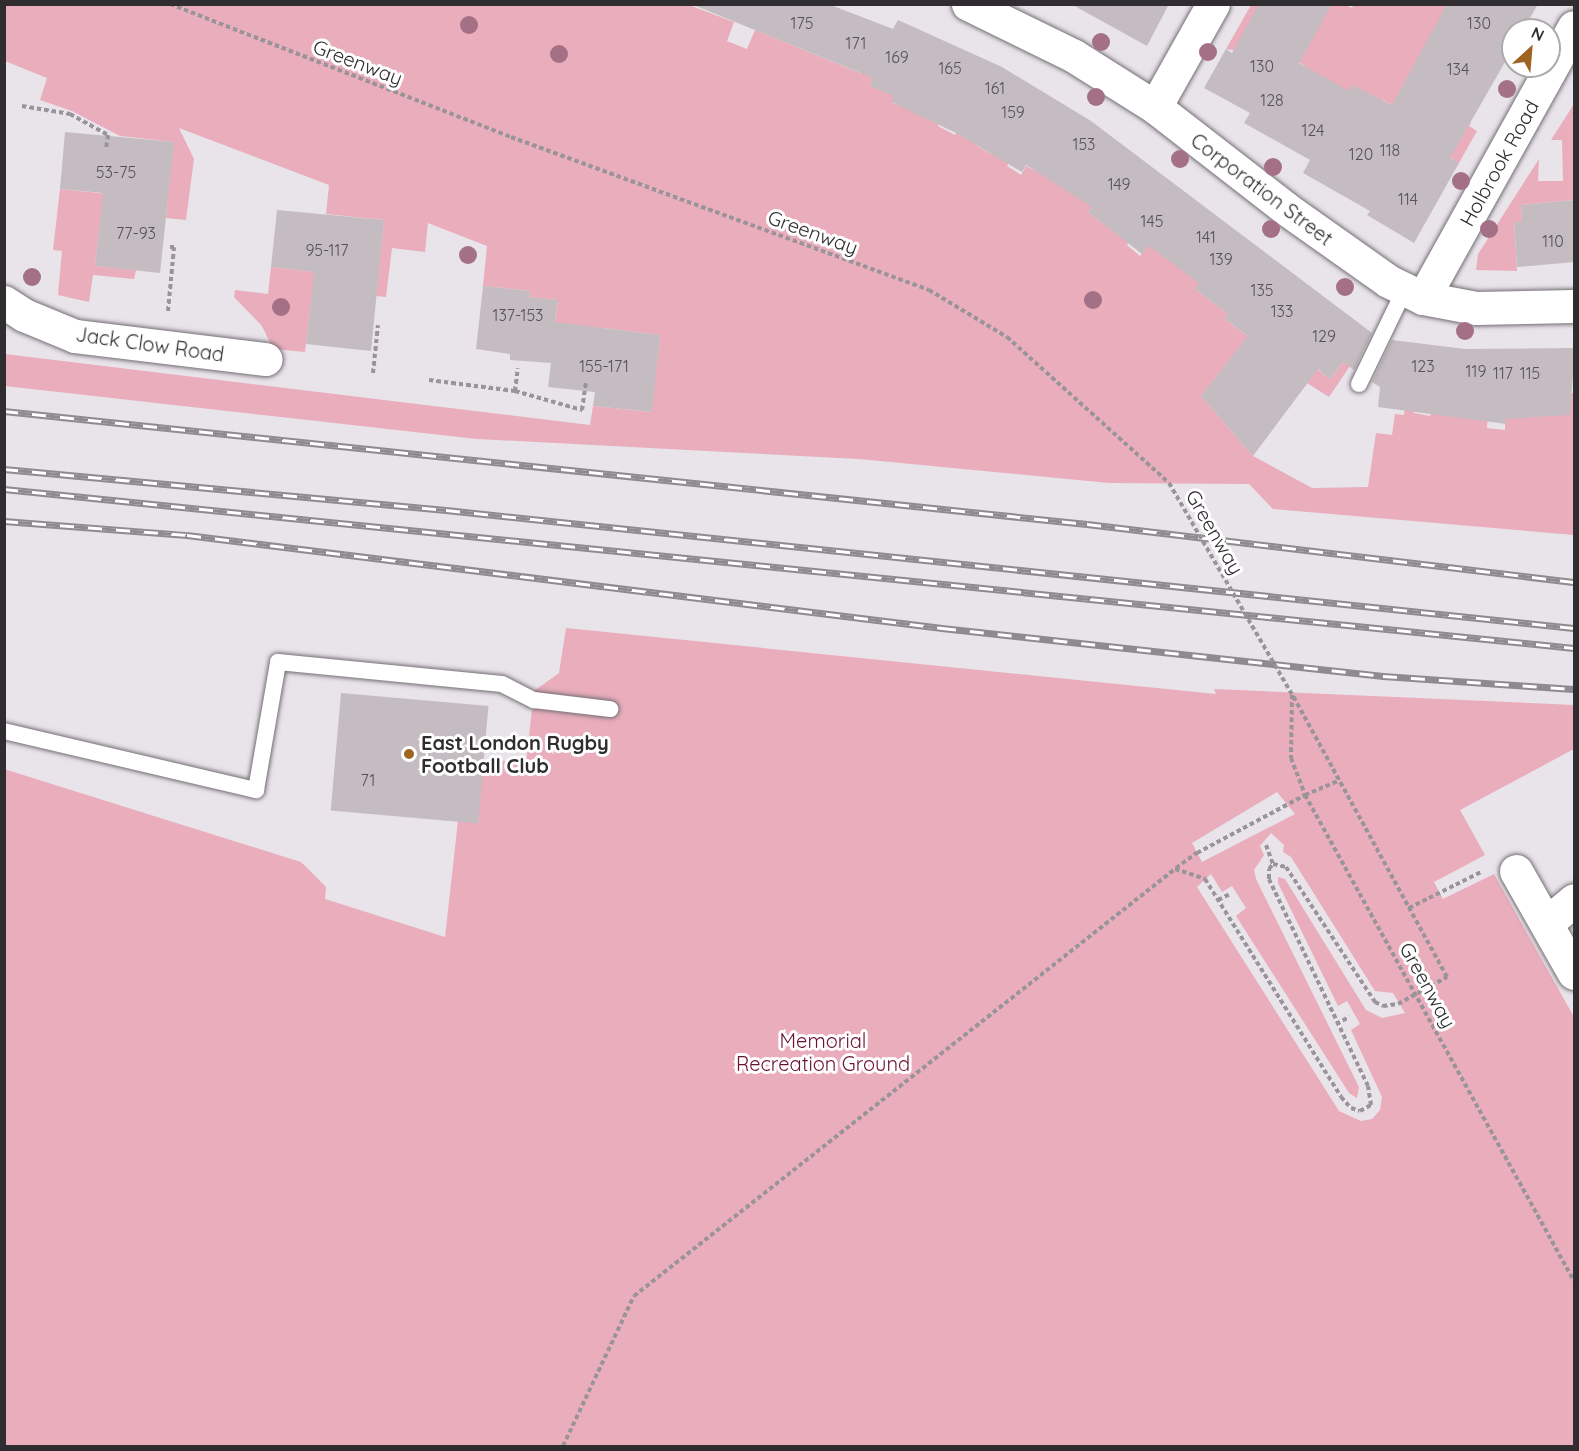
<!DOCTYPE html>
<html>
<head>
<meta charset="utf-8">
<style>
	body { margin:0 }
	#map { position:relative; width:1579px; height:1451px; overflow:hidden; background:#e9e3ea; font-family:Quicksand,sans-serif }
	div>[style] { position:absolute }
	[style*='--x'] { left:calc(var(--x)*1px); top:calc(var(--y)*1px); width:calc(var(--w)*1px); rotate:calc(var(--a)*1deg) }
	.green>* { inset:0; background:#e9adbc }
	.building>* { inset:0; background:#c5bcc1; transform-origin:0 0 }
	.path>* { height:4px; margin-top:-2px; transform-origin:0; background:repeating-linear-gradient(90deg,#999499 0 4.5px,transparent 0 7.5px) }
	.roads { filter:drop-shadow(0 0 2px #746f75) drop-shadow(0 0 2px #746f75) }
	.service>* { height:16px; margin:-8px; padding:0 8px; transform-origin:8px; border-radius:8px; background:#fff }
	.minor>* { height:33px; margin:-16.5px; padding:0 16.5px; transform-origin:16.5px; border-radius:16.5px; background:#fff }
	.rail>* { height:7px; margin-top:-3.5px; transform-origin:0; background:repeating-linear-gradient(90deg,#fff 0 14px,#8e8a8f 0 28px); box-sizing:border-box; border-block:2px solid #8e8a8f }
	.path-bridge>* { height:4px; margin-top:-2px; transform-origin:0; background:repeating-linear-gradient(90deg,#999499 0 4.5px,transparent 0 7.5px) }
	.trees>* { width:18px; height:18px; margin:-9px; border-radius:50%; background:#a47086 }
	.dots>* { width:16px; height:16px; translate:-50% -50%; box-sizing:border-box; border:3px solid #fff; border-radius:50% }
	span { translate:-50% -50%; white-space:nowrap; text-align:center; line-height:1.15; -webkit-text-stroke:6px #fff; paint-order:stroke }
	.number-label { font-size:16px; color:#555154 }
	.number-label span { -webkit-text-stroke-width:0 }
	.street-label { font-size:20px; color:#302d30 }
	.poi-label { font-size:20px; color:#302d30; font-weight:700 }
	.left { translate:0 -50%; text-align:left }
	.park-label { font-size:20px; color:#6c1235 }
	.frame { position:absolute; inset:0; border:6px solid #302d30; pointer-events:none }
	.north { position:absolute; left:1501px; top:18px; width:60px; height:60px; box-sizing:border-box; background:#fff; border:2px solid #acabac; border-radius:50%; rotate:26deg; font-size:16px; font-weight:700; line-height:24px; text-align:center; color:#302d30 }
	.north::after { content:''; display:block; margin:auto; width:21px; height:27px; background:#9d6422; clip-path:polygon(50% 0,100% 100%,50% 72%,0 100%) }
</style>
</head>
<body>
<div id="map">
	<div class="green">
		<div style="clip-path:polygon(1354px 4px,1447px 5px,1433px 102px,1471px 123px,1469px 126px,1477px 131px,1459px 163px,1436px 150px,1399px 109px,1383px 100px,1374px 117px,1340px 106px,1305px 66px,1290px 57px,1226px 49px,1251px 5px,1346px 5px,1352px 8px)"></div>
		<div style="clip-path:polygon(5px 5px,689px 5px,734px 22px,727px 41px,747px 49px,755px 30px,860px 73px,893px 30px,870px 86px,883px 91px,887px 82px,899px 87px,892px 103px,940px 120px,938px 126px,955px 135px,973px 100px,977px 146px,991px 154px,1000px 139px,1017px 149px,1007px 166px,1021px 175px,1026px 166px,1039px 173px,1108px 187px,1088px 212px,1102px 223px,1135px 233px,1127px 245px,1140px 256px,1150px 244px,1200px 282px,1195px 289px,1228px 314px,1225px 319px,1245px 334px,1316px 368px,1330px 379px,1343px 362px,1350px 366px,1329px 397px,1307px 383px,1300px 393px,1239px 348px,1201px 396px,1253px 456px,1312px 488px,1368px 487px,1376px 433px,1392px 435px,1395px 414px,1404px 415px,1407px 386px,1416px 387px,1414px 413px,1430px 416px,1431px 412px,1488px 411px,1487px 428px,1505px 430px,1505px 412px,1570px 415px,1569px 393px,1574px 393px,1574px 535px,1273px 509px,1249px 484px,1109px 483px,859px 459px,477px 439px,5px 386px,5px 354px,590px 425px,593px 406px,651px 412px,660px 335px,604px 328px,554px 331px,558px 300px,529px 297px,530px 291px,483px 286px,487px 246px,428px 223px,425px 252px,392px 248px,386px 297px,376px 296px,384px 220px,326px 214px,329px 185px,179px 128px,194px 159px,186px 220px,166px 218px,173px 142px,120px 136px,72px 111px,40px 100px,47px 78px,5px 61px)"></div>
		<div style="clip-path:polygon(1574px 104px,1574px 200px,1521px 205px,1522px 222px,1514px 223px,1517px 271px,1476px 270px,1478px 254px,1539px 159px,1538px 181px,1563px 181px,1562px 140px,1551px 140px)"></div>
		<div style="clip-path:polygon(60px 189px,109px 194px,100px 223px,95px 266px,136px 270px,134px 279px,93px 275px,89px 302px,58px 295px,62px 251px,53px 250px)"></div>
		<div style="clip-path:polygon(271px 267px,324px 273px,311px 301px,305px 352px,273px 349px,262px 326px,234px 297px,235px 290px,268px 294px)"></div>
		<div style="clip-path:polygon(evenodd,566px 628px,1216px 694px,1214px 689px,1574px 705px,1574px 749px,1460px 810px,1485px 855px,1434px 882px,1443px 899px,1494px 874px,1574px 1017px,1574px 1446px,5px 1446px,4px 769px,301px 862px,326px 887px,325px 899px,445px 937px,458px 821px,478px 823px,483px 759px,526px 763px,534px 691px,559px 673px,566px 628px,1277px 792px,1295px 814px,1202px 862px,1192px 843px,1277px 792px,566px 628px,1271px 833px,1284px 845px,1283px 852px,1291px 857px,1375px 991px,1393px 993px,1405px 1013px,1382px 1018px,1366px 1010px,1285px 879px,1278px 877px,1278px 883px,1338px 1006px,1347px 1001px,1360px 1024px,1351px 1030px,1382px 1097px,1380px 1110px,1372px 1119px,1361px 1121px,1339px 1111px,1197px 887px,1211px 874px,1222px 892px,1232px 886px,1246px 908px,1236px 916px,1349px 1093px,1357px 1098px,1359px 1087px,1256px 879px,1254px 870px,1264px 855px,1260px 846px,1271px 833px)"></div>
	</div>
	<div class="building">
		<div style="clip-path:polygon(691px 4px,828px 4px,893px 29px,898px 20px,1002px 67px,1091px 121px,1372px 333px,1354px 370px,1343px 362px,1330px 379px,1318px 369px,1253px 456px,1201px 396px,1248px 336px,1225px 319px,1228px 314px,1195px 289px,1199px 283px,1149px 246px,1142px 254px,1088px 212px,1092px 207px,1026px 165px,1022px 172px,956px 133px,891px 102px,894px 96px,870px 86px,873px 78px)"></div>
		<div style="clip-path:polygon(1071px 4px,1169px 4px,1147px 46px)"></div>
		<div style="clip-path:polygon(1259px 4px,1332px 4px,1299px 63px,1349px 91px,1352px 85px,1392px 105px,1447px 4px,1538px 4px,1523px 30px,1513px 30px,1513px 48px,1450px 158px,1459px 163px,1414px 243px,1367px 215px,1370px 211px,1303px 173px,1310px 160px,1244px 123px,1250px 113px,1204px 88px,1226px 49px,1232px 53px)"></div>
		<div style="clip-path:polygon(65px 132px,174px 142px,160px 273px,95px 266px,103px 193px,60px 189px)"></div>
		<div style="clip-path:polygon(1575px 200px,1575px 262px,1517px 267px,1514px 222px,1522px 222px,1521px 205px)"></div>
		<div style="clip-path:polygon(277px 210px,384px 220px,371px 351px,306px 344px,314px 272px,271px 267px)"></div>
		<div style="clip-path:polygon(483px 286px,530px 291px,529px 297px,558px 300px,555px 322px,660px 335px,652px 412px,593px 406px,595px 392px,548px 387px,551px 363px,510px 360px,510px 354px,476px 349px)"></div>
		<div style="clip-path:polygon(1392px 340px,1465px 349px,1575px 348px,1570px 415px,1505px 419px,1506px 424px,1378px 407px,1380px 387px,1372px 382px)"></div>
		<div style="left:341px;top:693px;width:148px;height:118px;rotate:5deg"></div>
	</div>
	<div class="path">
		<div style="--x:170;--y:4;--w:366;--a:21.3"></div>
		<div style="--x:511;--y:137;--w:445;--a:20.1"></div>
		<div style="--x:929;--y:290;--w:91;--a:31.1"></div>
		<div style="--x:1007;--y:337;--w:218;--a:42"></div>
		<div style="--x:22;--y:106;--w:49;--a:9.5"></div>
		<div style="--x:70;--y:114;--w:43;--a:28.9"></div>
		<div style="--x:108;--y:135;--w:14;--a:98"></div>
		<div style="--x:168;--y:311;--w:64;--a:-84.6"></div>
		<div style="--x:174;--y:247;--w:4;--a:180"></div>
		<div style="--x:373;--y:373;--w:48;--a:-84.1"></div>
		<div style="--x:429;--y:380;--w:87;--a:7.3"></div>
		<div style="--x:515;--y:391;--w:70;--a:15.8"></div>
		<div style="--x:582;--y:410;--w:29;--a:-82"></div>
		<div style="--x:515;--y:391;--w:23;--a:-83"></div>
		<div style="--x:1292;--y:695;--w:63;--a:90.9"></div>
		<div style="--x:1291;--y:758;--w:40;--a:69"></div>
		<div style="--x:1305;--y:795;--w:555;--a:61.04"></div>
		<div style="--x:1266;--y:845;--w:20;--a:70"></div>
		<div style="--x:1176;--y:868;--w:26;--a:-36"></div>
		<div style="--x:1197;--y:853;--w:123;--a:-28.2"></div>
		<div style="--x:1305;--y:795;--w:38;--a:-23"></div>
		<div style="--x:1218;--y:900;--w:13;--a:-27"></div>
		<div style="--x:1409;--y:908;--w:80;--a:-26.6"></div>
		<div style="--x:1336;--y:1024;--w:15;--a:-28"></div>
		<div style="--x:563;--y:1446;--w:166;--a:-64.7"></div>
		<div style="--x:634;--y:1296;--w:689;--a:-38.28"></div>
		<div style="--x:1175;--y:869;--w:32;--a:18"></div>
		<div style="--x:1205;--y:879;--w:257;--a:58"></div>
		<div style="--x:1341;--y:1097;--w:15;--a:48"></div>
		<div style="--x:1351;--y:1108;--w:9;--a:18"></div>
		<div style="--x:1360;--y:1111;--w:13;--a:-29"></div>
		<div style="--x:1371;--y:1105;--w:19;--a:-99"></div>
		<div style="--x:1368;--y:1086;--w:229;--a:-115.6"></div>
		<div style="--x:1269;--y:879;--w:10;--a:-90"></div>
		<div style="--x:1269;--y:869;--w:6;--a:-51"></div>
		<div style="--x:1273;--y:864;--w:13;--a:13"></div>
		<div style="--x:1286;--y:867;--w:162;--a:56.6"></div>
		<div style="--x:1375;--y:1002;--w:9;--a:27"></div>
		<div style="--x:1383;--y:1006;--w:15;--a:-8"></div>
		<div style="--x:1398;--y:1004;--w:56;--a:-28.9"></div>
		<div style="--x:1447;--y:977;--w:323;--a:-118.7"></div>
	</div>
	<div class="roads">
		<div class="service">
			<div style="--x:1359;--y:384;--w:106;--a:-64.2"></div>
			<div style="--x:4;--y:731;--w:259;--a:13.2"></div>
			<div style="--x:256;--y:790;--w:130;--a:-80.2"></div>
			<div style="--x:278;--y:662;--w:225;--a:5.6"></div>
			<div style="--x:502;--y:684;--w:36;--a:27"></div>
			<div style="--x:534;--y:700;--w:77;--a:6.8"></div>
		</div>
		<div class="minor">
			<div style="--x:968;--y:4;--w:118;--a:26.1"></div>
			<div style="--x:1074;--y:56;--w:96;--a:32.2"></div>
			<div style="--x:1155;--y:107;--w:165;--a:37.8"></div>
			<div style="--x:1285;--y:208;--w:126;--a:35.3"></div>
			<div style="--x:1388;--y:281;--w:39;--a:26"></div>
			<div style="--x:1423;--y:298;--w:54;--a:10.7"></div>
			<div style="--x:1476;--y:308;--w:98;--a:-1.2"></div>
			<div style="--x:1155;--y:107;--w:118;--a:-60.6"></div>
			<div style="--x:1423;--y:298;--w:310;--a:-60.9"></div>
			<div style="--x:4;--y:302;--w:24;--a:33"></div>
			<div style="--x:24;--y:315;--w:55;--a:22.4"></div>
			<div style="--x:75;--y:336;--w:192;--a:6.9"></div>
			<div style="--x:1516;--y:871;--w:117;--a:60.4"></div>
			<div style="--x:1548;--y:922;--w:34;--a:-40"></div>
		</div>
	</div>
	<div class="rail">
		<div style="--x:4;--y:411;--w:1089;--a:5.96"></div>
		<div style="--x:1087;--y:524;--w:490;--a:6.8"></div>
		<div style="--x:4;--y:469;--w:444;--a:5.3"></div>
		<div style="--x:446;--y:510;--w:1134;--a:5.97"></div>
		<div style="--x:4;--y:489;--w:1578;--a:5.78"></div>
		<div style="--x:4;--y:521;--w:184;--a:4.4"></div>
		<div style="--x:187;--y:535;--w:761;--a:7.02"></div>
		<div style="--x:942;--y:628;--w:444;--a:6.2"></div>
		<div style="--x:1383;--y:676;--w:191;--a:3.9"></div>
	</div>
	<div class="path-bridge">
		<div style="--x:1169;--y:483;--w:244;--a:59.8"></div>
	</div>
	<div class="trees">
		<div style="left:469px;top:25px"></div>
		<div style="left:1101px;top:42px"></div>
		<div style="left:1208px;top:52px"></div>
		<div style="left:559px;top:54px"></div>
		<div style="left:1507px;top:89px"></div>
		<div style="left:1096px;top:97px"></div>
		<div style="left:1180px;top:159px"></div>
		<div style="left:1273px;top:167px"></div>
		<div style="left:1461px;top:181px"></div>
		<div style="left:1271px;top:229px"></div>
		<div style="left:1489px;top:229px"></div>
		<div style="left:468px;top:255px"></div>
		<div style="left:32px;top:277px"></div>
		<div style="left:1345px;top:287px"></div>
		<div style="left:1093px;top:300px"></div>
		<div style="left:281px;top:307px"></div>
		<div style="left:1465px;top:331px"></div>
	</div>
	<div class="dots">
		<div style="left:409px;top:754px;background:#9d6422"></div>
	</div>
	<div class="number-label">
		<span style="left:802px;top:23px">175</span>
		<span style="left:1479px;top:23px">130</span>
		<span style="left:856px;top:43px">171</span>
		<span style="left:897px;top:57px">169</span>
		<span style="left:1262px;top:66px">130</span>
		<span style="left:950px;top:68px">165</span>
		<span style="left:1458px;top:69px">134</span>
		<span style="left:995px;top:88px">161</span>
		<span style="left:1272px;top:100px">128</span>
		<span style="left:1013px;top:112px">159</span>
		<span style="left:1313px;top:130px">124</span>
		<span style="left:1084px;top:144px">153</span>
		<span style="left:1390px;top:150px">118</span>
		<span style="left:1361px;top:154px">120</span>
		<span style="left:116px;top:172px">53-75</span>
		<span style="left:1119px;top:184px">149</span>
		<span style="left:1408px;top:199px">114</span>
		<span style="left:1152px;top:221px">145</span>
		<span style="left:136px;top:233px">77-93</span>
		<span style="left:1206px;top:237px">141</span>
		<span style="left:1553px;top:241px">110</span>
		<span style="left:327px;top:250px">95-117</span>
		<span style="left:1221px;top:259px">139</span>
		<span style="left:1262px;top:290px">135</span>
		<span style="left:1282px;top:311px">133</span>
		<span style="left:518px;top:315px">137-153</span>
		<span style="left:1324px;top:336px">129</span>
		<span style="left:604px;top:366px">155-171</span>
		<span style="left:1423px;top:366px">123</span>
		<span style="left:1476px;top:371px">119</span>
		<span style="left:1503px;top:373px">117</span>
		<span style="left:1530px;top:373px">115</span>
		<span style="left:368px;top:780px">71</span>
	</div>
	<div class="street-label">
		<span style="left:358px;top:62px;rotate:21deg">Greenway</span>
		<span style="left:1499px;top:163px;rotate:-61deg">Holbrook Road</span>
		<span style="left:1262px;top:189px;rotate:37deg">Corporation Street</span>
		<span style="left:813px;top:232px;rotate:20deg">Greenway</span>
		<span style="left:150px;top:344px;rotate:8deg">Jack Clow Road</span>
		<span style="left:1215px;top:532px;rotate:60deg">Greenway</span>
		<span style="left:1428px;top:985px;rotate:61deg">Greenway</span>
	</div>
	<div class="poi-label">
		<span class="left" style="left:421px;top:754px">East London Rugby<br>Football Club</span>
	</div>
	<div class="park-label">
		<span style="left:823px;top:1052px">Memorial<br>Recreation Ground</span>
	</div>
	<div class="frame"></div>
	<div class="north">N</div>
</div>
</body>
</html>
